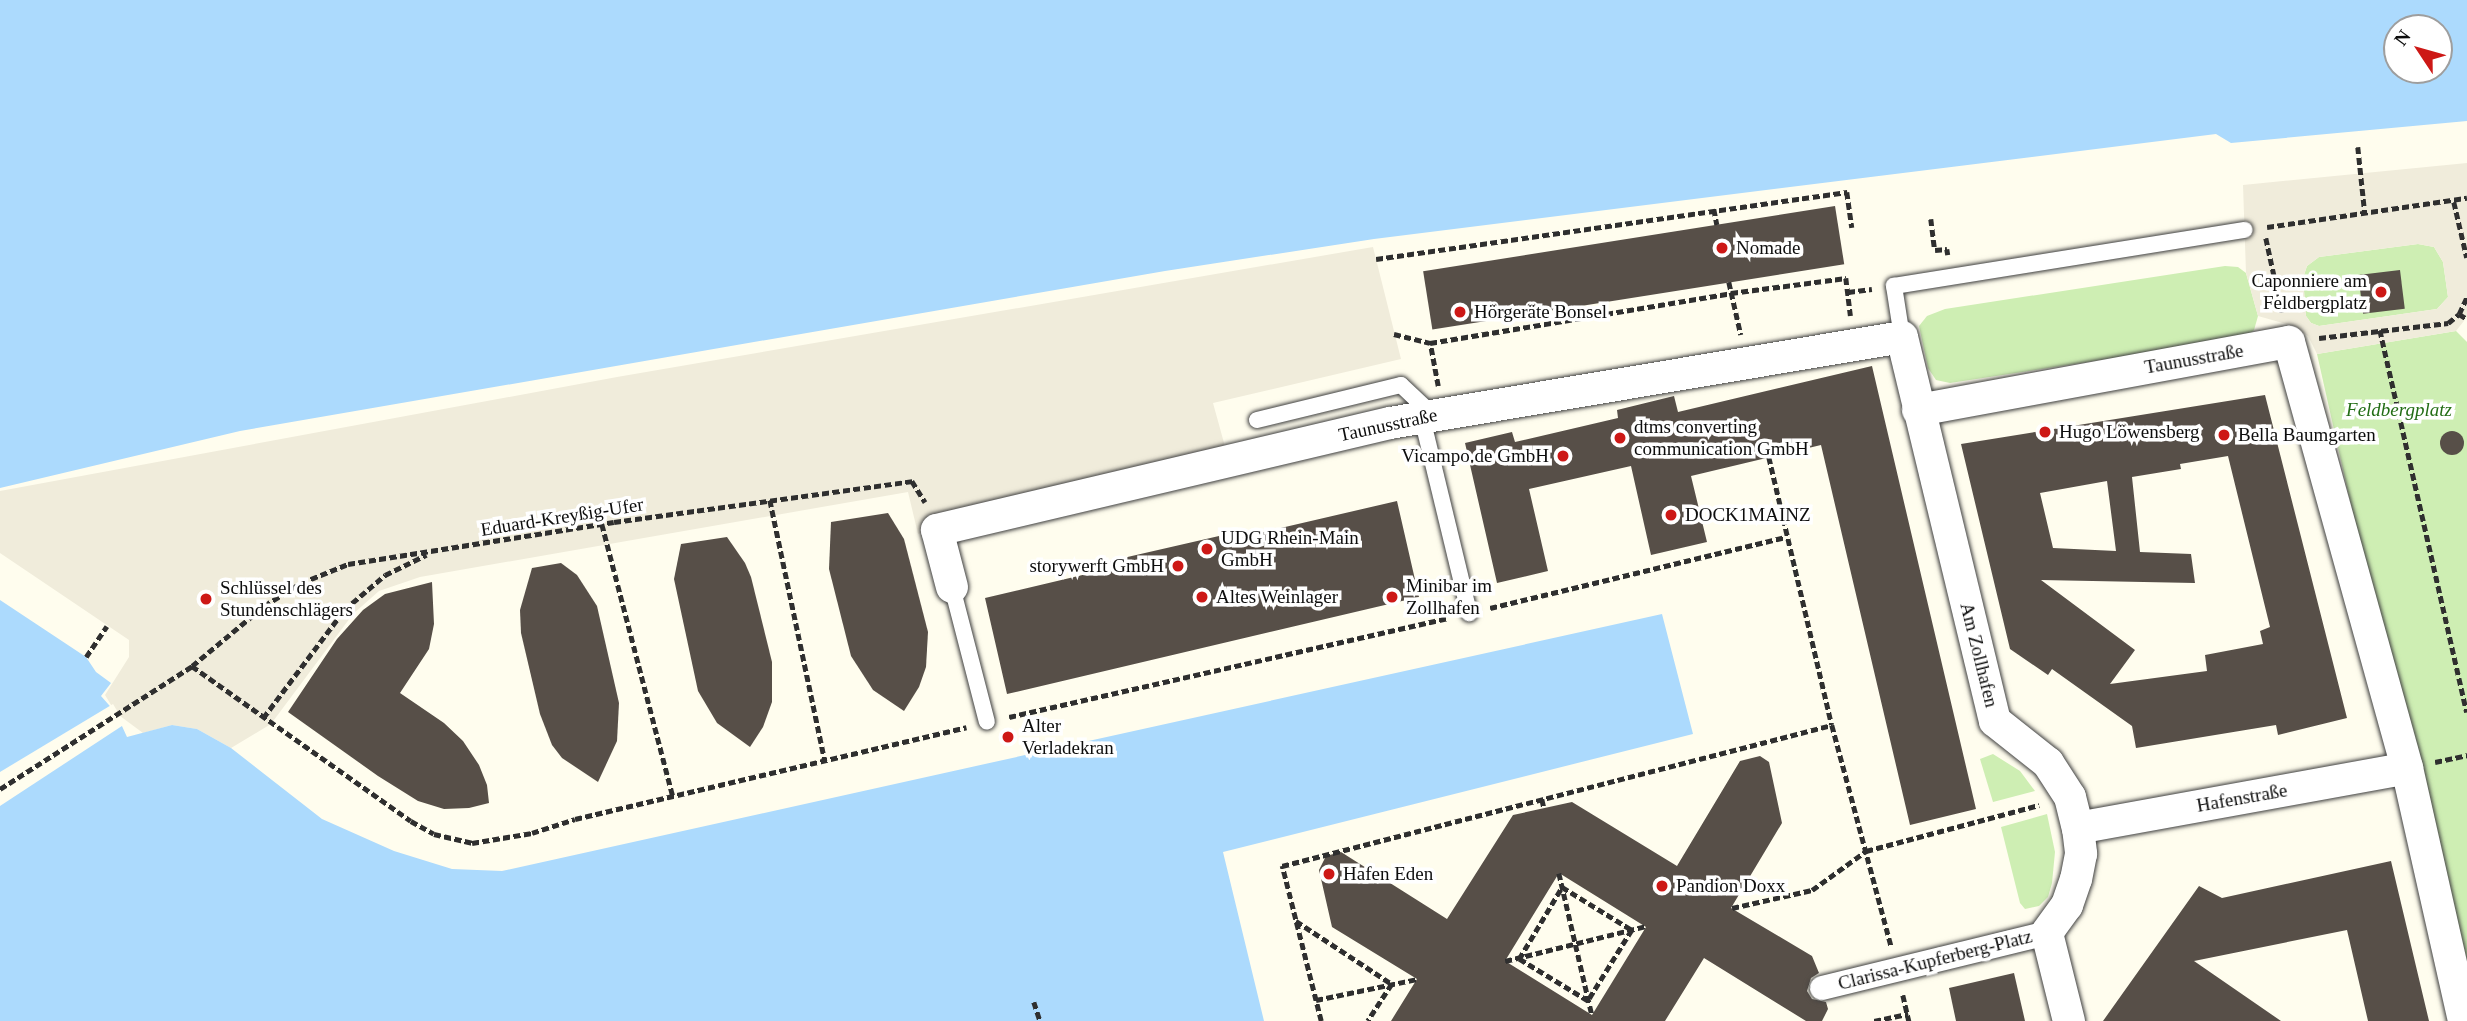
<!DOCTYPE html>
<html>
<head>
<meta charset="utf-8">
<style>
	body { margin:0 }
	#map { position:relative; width:2467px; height:1021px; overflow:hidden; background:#fffdee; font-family:"Times New Roman",serif }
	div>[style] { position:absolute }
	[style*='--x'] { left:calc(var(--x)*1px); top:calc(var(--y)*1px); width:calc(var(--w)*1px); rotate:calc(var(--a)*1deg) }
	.green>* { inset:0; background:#ceeeb3 }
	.plaza>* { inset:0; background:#f0ecdb }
	.water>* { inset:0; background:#acdafd }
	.pier>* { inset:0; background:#fffdee }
	.building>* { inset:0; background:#574f48; transform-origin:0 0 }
	.round { border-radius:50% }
	.path>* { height:4.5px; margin-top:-2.25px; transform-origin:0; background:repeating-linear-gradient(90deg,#2f2f2f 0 7px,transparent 0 10.5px) }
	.roads { filter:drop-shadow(0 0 2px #404040) drop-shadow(0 0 2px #404040) }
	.service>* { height:16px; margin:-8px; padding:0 8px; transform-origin:8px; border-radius:8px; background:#fff }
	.pedestrian>* { height:24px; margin:-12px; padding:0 12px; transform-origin:12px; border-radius:12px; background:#fff }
	.minor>* { height:32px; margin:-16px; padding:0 16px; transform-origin:16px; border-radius:16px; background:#fff }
	.dots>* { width:19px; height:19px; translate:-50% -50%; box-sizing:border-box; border:4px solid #fff; border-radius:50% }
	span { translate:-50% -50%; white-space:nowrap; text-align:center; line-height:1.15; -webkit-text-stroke:7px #fff; paint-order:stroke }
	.poi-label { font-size:19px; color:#0d0d0d }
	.left { translate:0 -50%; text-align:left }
	.right { translate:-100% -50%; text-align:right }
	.street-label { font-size:19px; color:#0d0d0d }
	.park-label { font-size:19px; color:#236d16; font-style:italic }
	.north { position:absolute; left:2383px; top:14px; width:70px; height:70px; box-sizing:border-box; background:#fff; border:2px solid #9e9e9e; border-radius:50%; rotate:306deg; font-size:19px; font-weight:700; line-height:28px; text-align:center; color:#0d0d0d }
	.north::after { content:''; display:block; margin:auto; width:24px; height:32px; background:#cd1816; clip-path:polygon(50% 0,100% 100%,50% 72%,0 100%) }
</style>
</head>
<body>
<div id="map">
	<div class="green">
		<div style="clip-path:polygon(2418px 244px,2434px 247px,2443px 262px,2448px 297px,2437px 309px,2319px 326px,2311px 323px,2306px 316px,2303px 278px,2307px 266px,2319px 257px)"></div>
		<div style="clip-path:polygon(2225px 266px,2238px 267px,2246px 273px,2258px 316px,2254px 330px,2246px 338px,1950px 383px,1936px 380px,1928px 368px,1919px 326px,1927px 316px,1945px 309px)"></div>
		<div style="clip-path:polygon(2456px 331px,2467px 342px,2467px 1021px,2317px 354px)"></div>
		<div style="clip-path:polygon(1993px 754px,2020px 771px,2035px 791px,1993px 802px,1980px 759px)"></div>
		<div style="clip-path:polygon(2047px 814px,2055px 852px,2052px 883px,2048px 897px,2039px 906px,2025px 909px,2020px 903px,2001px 827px)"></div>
	</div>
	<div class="plaza">
		<div style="clip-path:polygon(evenodd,2467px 163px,2467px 317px,2456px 331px,2317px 354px,2308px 336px,2293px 326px,2258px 316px,2246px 273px,2243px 185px,2467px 163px,2418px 244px,2434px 247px,2443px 262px,2448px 297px,2437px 309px,2319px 326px,2311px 323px,2306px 316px,2303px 278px,2307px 266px,2319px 257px,2418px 244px)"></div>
		<div style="clip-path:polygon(1373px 247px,1401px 359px,1213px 403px,1229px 461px,918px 534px,908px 492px,420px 577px,379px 591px,353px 614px,271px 724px,231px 748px,197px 729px,172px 725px,143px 733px,116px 713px,105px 695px,129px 657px,129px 640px,0 553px,0 491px,617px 377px)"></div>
	</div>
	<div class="water">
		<div style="clip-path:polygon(evenodd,0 0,2467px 0,2467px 121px,2231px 143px,2216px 134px,1374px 239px,1165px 271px,240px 431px,0 488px,0 0,2439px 28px,2439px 70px,2397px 70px,2397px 28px,2439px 28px)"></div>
		<div style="clip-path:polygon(0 600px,86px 657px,96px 672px,111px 683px,101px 696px,116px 713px,127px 737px,172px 725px,197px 729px,231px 748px,322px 819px,394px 851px,452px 869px,502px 871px,1662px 614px,1693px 734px,1223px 852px,1264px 1021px,0 1021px)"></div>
	</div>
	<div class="pier">
		<div style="clip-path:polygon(113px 704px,125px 724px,0 806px,0 772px)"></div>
	</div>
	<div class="building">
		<div style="left:1835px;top:206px;width:59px;height:417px;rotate:81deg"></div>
		<div style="left:2400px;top:270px;width:39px;height:42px;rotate:83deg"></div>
		<div style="clip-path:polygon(1872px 366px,1976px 809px,1910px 825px,1821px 445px,1691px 476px,1707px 542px,1651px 555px,1631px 466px,1529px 489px,1548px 571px,1497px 583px,1465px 443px,1512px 432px,1515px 442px,1618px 418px,1617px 410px,1674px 396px,1678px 412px)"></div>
		<div style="clip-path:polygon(evenodd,2265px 395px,2347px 718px,2278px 735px,2276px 725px,2136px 748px,2132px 726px,2052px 669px,2048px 675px,2010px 649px,1961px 444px,2265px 395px,2228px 456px,2270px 627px,2260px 631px,2263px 644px,2205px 655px,2207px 671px,2110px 684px,2135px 650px,2041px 580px,2195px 583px,2191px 554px,2140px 552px,2132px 477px,2181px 469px,2180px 464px,2228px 456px,2265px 395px,2107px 481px,2116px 551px,2053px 548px,2040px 493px,2107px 481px)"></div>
		<div class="round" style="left:2440px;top:431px;width:24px;height:24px"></div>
		<div style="clip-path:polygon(1397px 501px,1419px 597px,1007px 694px,985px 598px,1112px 568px,1110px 561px,1219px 536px,1220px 542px)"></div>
		<div style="clip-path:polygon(888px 513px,904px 539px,928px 632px,926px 667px,919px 687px,904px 711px,873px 690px,851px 656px,829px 569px,831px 522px)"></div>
		<div style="clip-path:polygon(727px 537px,745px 563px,751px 577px,772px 662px,772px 702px,763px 727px,750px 747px,717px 723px,698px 691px,674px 579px,681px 544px)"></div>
		<div style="clip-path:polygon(561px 563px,577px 575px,597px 606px,619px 703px,617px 741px,598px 782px,562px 758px,552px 745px,540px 714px,521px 633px,520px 610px,532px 568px)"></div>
		<div style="clip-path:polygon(432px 582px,434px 624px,429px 649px,400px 693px,444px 723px,463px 741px,479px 765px,487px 785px,489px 803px,469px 808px,444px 809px,418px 801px,378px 776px,288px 712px,337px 639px,363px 610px,385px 594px)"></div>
		<div style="clip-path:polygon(evenodd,1760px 756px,1769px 762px,1782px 823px,1731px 908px,1812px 956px,1819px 973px,1811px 978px,1807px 991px,1812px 999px,1826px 1002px,1828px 1009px,1822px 1021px,1806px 1021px,1704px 958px,1665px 1021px,1391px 1021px,1417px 979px,1332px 927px,1319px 870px,1326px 856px,1341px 852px,1447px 919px,1513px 815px,1572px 802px,1677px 866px,1740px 761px,1760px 756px,1559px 873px,1646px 927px,1592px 1015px,1505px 961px,1559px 873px)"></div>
		<div style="clip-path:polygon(2391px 861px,2429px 1021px,2368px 1021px,2347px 930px,2194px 961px,2281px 1021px,2103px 1021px,2199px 886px,2222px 898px)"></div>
		<div style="clip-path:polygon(2014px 973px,2025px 1021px,1956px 1021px,1949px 988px)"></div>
	</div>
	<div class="path">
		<div style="--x:2358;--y:147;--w:67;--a:84"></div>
		<div style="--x:2454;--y:202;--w:57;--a:76.9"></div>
		<div style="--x:1714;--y:209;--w:16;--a:79"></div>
		<div style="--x:1931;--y:219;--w:31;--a:83"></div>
		<div style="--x:1935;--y:250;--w:12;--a:-5"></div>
		<div style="--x:1947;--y:249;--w:6;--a:81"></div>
		<div style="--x:2267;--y:227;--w:202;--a:-8.3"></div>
		<div style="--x:2266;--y:238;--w:76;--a:77.8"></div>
		<div style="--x:1376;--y:259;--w:476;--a:-8.1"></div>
		<div style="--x:1847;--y:192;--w:36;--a:82"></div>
		<div style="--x:1729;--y:282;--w:54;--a:77.2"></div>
		<div style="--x:1848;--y:292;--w:24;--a:-7"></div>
		<div style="--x:2459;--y:314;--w:9;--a:32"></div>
		<div style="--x:2380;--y:330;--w:392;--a:77.2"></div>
		<div style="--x:1394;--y:334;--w:37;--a:14"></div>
		<div style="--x:2319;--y:338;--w:130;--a:-6.6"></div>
		<div style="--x:2448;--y:323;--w:14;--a:-39"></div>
		<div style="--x:2459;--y:314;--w:19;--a:-65"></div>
		<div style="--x:1438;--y:386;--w:44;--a:-100.5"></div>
		<div style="--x:1430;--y:343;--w:305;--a:-9.4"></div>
		<div style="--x:1731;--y:293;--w:116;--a:-7.4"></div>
		<div style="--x:1846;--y:278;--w:38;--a:83"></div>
		<div style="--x:1769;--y:457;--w:275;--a:76.8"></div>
		<div style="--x:1832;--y:725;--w:228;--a:75"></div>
		<div style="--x:770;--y:500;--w:267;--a:78.1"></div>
		<div style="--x:602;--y:524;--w:281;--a:75.4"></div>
		<div style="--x:1490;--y:608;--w:304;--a:-13.5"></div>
		<div style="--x:86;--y:657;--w:37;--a:-56"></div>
		<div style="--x:192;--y:666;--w:94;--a:-39.8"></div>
		<div style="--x:264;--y:606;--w:44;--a:-31.9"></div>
		<div style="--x:301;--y:583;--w:51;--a:-22"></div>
		<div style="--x:348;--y:564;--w:269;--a:-9"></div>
		<div style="--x:614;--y:522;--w:301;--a:-7.8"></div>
		<div style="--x:912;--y:481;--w:25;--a:58"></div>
		<div style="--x:1009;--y:717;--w:450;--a:-12.7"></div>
		<div style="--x:263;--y:718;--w:135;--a:-53.1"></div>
		<div style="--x:344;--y:610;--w:54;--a:-40.5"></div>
		<div style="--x:385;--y:575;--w:46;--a:-26"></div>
		<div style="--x:2435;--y:762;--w:33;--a:-12"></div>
		<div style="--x:0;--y:789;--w:228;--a:-32.6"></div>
		<div style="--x:192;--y:666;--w:268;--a:35.3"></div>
		<div style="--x:411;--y:821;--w:26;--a:29"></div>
		<div style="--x:434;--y:834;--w:39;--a:13"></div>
		<div style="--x:472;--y:843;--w:61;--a:-9.5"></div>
		<div style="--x:532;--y:833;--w:45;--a:-18"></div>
		<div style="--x:575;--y:819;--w:402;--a:-13.2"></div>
		<div style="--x:1542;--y:799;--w:9;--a:77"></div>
		<div style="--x:1559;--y:873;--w:146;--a:76.9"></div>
		<div style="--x:1562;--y:887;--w:82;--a:31.6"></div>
		<div style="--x:1632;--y:930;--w:84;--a:121.8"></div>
		<div style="--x:1588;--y:1001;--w:81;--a:-148.7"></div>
		<div style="--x:1519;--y:959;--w:84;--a:-59.2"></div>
		<div style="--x:1732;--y:908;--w:82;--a:-12.7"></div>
		<div style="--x:1812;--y:890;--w:67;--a:-35.8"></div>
		<div style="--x:1866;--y:851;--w:179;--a:-14.9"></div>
		<div style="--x:1296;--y:921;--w:115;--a:33.3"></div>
		<div style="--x:1392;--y:984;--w:44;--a:123"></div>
		<div style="--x:1505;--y:961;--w:145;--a:-13.9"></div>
		<div style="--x:1903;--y:995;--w:27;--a:77"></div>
		<div style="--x:1316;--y:1000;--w:103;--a:-11.7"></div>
		<div style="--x:1034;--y:1002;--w:20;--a:72"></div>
		<div style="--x:1321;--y:1021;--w:160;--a:-104.1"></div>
		<div style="--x:1282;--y:866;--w:568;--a:-14.38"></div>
		<div style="--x:1874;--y:1021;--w:35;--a:-12"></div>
	</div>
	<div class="roads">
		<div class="service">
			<div style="--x:1902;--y:337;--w:52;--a:-98.9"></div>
			<div style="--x:1894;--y:286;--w:355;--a:-9.1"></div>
			<div style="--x:1422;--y:418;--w:201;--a:76.4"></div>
			<div style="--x:1257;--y:420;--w:148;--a:-13.7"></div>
			<div style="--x:1401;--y:385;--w:45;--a:43.2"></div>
			<div style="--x:952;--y:587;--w:139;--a:75.5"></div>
		</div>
		<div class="pedestrian">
			<div style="--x:1822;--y:988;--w:232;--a:-13.7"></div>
		</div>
		<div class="minor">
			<div style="--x:1918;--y:410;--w:377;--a:-10.4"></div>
			<div style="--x:2289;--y:342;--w:442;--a:74.5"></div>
			<div style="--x:2407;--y:768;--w:259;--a:77.3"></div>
			<div style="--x:952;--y:587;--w:59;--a:-104.7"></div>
			<div style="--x:937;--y:530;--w:465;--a:-13.3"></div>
			<div style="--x:1390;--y:423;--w:519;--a:-9.53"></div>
			<div style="--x:1902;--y:337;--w:395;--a:76.4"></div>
			<div style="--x:1995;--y:721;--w:68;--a:38.4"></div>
			<div style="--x:2048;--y:763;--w:40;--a:57.1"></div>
			<div style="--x:2070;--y:797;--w:32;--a:76"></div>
			<div style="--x:2078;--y:828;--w:26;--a:83"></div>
			<div style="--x:2081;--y:854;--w:25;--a:101"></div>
			<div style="--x:2076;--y:879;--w:28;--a:109"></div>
			<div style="--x:2067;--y:905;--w:34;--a:126"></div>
			<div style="--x:2047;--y:933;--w:91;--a:76"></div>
			<div style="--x:2078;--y:828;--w:334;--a:-10.3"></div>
		</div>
	</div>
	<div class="dots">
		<div style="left:1722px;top:248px;background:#cd1816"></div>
		<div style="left:2381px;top:292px;background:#cd1816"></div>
		<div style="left:1460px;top:312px;background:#cd1816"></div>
		<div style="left:2045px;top:432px;background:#cd1816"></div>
		<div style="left:2224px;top:435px;background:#cd1816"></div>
		<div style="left:1620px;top:438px;background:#cd1816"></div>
		<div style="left:1563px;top:456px;background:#cd1816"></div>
		<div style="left:1671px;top:515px;background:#cd1816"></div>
		<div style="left:1207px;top:549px;background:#cd1816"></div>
		<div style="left:1178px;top:566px;background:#cd1816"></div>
		<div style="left:1202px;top:597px;background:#cd1816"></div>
		<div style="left:1392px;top:597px;background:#cd1816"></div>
		<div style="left:206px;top:599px;background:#cd1816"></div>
		<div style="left:1008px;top:737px;background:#cd1816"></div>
		<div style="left:1329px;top:874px;background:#cd1816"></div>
		<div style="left:1662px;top:886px;background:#cd1816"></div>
	</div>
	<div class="poi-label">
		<span class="left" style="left:1736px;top:248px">Nomade</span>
		<span class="right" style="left:2367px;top:292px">Caponniere am<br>Feldbergplatz</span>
		<span class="left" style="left:1474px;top:312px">Hörgeräte Bonsel</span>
		<span class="left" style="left:1634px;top:438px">dtms converting<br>communication GmbH</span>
		<span class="left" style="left:2059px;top:432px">Hugo Löwensberg</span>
		<span class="left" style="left:2238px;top:435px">Bella Baumgarten</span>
		<span class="right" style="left:1549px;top:456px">Vicampo.de GmbH</span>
		<span class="left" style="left:1685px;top:515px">DOCK1MAINZ</span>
		<span class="left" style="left:1221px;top:549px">UDG Rhein-Main<br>GmbH</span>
		<span class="right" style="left:1164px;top:566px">storywerft GmbH</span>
		<span class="left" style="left:1406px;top:597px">Minibar im<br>Zollhafen</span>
		<span class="left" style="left:220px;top:599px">Schlüssel des<br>Stundenschlägers</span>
		<span class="left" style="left:1216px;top:597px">Altes Weinlager</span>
		<span class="left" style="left:1022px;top:737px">Alter<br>Verladekran</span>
		<span class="left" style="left:1343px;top:874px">Hafen Eden</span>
		<span class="left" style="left:1676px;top:886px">Pandion Doxx</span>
	</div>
	<div class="street-label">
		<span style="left:2194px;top:359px;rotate:-10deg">Taunusstraße</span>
		<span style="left:1388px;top:425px;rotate:-12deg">Taunusstraße</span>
		<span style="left:562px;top:517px;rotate:-9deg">Eduard-Kreyßig-Ufer</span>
		<span style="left:1979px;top:655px;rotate:76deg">Am Zollhafen</span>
		<span style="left:2242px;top:798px;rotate:-10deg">Hafenstraße</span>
		<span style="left:1935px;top:960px;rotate:-14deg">Clarissa-Kupferberg-Platz</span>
	</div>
	<div class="park-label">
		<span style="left:2399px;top:410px">Feldbergplatz</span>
	</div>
	<div class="north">N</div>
</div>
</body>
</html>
